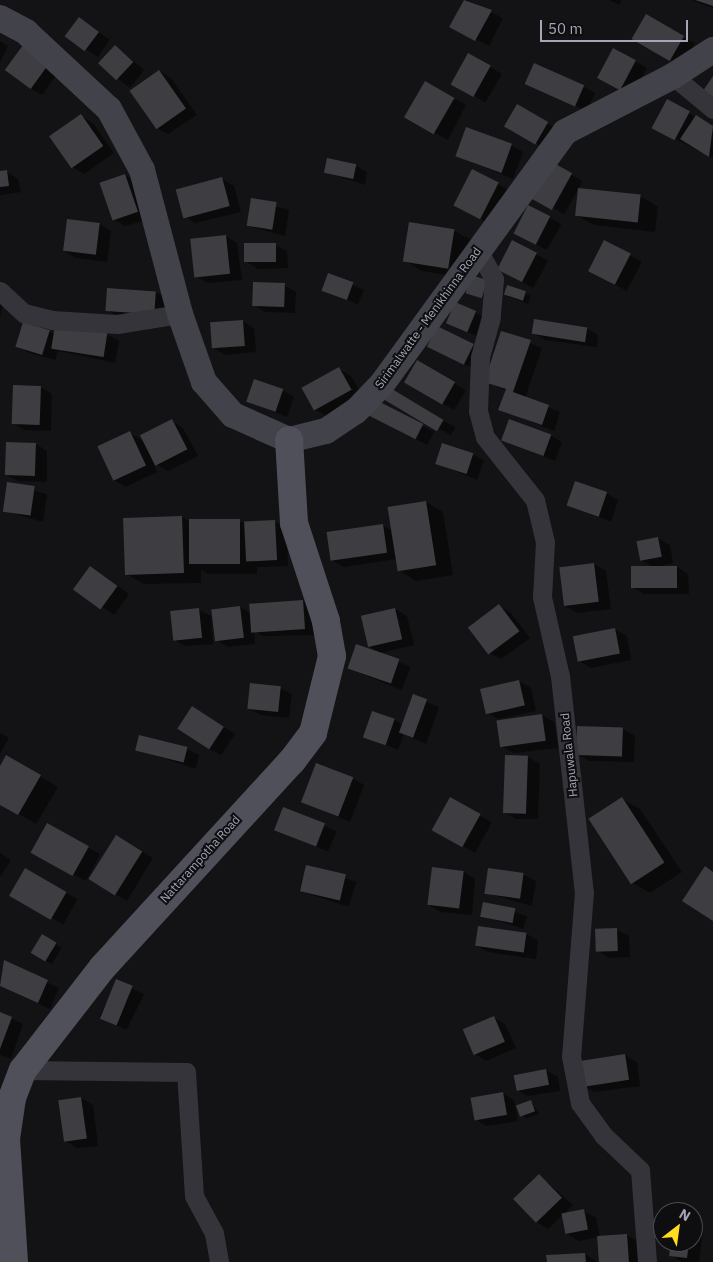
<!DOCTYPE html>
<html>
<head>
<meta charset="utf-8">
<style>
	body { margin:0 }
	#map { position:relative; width:713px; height:1262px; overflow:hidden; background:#131315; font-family:"IBM Plex Sans",sans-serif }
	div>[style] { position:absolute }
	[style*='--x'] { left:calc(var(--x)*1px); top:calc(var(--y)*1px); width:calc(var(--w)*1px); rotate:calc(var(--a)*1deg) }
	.shadow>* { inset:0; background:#0007; transform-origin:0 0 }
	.building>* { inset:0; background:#3d3d42; transform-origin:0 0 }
	.street>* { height:19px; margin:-9.5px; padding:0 9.5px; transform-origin:9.5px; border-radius:9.5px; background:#34343a }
	.secondary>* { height:26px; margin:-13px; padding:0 13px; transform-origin:13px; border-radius:13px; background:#42424a }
	.primary>* { height:28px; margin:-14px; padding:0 14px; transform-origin:14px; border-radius:14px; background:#4f5059 }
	span { translate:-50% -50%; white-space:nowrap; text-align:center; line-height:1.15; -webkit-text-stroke:4px #0e0e10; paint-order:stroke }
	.street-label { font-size:12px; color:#a4a6b6 }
	.north { position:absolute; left:653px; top:1202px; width:50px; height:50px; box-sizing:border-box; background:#0e0e10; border:1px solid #4a4b52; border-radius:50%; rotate:30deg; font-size:14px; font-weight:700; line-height:20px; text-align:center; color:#a4a6b6 }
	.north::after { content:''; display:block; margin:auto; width:18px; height:22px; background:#fedd21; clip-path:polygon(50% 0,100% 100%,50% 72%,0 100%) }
	.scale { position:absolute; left:540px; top:20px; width:148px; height:22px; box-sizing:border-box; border:2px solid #a4a6b6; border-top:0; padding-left:6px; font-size:15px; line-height:18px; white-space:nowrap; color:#a4a6b6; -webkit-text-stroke:4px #0e0e10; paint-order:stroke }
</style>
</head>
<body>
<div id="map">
	<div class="shadow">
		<div style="left:466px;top:0;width:41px;height:31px;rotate:26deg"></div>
		<div style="clip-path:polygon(609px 0,622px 0,619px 5px)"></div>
		<div style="clip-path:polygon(692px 0,713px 0,713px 8px,696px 2px)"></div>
		<div style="left:646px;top:16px;width:56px;height:26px;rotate:29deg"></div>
		<div style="left:79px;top:19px;width:37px;height:21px;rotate:34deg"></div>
		<div style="clip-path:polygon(0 41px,8px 46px,0 62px)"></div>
		<div style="clip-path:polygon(23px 47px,59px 71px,42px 95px,30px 88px)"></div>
		<div style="left:115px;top:47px;width:37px;height:23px;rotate:38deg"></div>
		<div style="left:469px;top:55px;width:38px;height:33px;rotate:30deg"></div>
		<div style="clip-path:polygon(635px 61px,647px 68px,631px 96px,598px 78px)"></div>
		<div style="clip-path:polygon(160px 71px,171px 78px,197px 115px,168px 134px,156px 128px)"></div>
		<div style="clip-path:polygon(527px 83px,583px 86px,595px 93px,587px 111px)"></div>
		<div style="clip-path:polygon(455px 99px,466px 105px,448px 140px,418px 124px)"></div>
		<div style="clip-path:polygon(668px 101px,713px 127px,713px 158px,654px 128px)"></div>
		<div style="clip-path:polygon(517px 106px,559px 130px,549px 150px,518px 134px)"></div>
		<div style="clip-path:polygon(81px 116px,93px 123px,114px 153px,84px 174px,72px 167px)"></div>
		<div style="clip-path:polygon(511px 145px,523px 152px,513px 179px,457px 156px)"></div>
		<div style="left:552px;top:164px;width:35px;height:38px;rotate:29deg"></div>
		<div style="clip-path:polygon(355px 165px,367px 172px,365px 185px,325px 172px)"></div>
		<div style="clip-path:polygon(472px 170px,510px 191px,492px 225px,466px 211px)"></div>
		<div style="clip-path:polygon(7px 172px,18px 179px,21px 192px,0 195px,0 173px)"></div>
		<div style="clip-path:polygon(125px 175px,137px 182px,149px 219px,125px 226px,113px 219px,101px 183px)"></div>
		<div style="clip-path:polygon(222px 179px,234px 186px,241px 212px,195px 223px,184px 216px)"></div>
		<div style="clip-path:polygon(640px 196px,658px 207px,655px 232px,594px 225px,576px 215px)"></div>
		<div style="clip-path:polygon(252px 200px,289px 210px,285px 236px,248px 226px)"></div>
		<div style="left:529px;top:206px;width:37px;height:30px;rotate:29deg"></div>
		<div style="clip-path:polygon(100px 224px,111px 231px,107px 262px,76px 258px,64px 251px)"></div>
		<div style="clip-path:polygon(453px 230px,471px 240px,465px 278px,422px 271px,405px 261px)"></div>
		<div style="clip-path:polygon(226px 236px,237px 243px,242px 280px,208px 283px,196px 276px)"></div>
		<div style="clip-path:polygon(513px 241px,548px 261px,533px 288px,509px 275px)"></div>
		<div style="left:605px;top:242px;width:42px;height:33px;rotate:28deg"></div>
		<div style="clip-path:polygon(275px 245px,287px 251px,288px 268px,258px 269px,247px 262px)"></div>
		<div style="left:329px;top:275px;width:38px;height:16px;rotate:23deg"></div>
		<div style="clip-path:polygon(284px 285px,296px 292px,295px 313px,265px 312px,254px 305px)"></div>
		<div style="clip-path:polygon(156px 292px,167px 299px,166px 320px,119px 317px,107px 310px)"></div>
		<div style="clip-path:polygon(525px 293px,531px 296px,528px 304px,505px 295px)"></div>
		<div style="clip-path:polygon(0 302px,3px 303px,0 318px)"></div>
		<div style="clip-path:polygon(456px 303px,487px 319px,479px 337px,460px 329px)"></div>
		<div style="clip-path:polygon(242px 321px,254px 328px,256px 352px,225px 355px,213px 348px)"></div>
		<div style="clip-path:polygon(24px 323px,55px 334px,56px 326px,107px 334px,119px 341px,115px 363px,58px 351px,55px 360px,29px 353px,17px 346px)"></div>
		<div style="clip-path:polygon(586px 328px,598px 335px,597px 347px,545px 340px,533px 333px)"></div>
		<div style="clip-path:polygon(502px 332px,542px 348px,525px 398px,560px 412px,554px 431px,500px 409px,506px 391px,485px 381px)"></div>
		<div style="clip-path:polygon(473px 345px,485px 351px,476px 370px,429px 347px)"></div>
		<div style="left:417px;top:361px;width:57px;height:23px;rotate:31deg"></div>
		<div style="clip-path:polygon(339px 369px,351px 376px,363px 396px,327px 416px,315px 410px)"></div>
		<div style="clip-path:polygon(40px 387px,52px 394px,51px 431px,25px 430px,13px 423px)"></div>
		<div style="left:387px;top:388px;width:79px;height:9px;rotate:30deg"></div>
		<div style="clip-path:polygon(282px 390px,294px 397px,287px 417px,248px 401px)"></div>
		<div style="clip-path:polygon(376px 401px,434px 432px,427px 445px,381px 421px)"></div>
		<div style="clip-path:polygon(172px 421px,183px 428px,198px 456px,168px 471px,156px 464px,145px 443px,157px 472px,126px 487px,114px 480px,130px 433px,145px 442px)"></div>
		<div style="clip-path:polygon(550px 435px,562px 442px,555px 461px,503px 440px)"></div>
		<div style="clip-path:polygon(36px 444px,47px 451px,47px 482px,18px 481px,6px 475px)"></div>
		<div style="clip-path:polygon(472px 454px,484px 461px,477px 480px,437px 463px)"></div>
		<div style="clip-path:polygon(8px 484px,47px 494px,43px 522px,5px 511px)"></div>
		<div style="clip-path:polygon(606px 493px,618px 500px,611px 522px,569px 505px)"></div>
		<div style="clip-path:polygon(426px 502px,443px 512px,453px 575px,416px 581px,399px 570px,397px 559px,344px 567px,332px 560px,382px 525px,392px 531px)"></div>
		<div style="clip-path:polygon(182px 517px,191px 522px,275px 522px,287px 528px,288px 566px,257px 567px,257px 574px,208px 574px,201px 570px,201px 583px,144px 584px,126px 574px)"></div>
		<div style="clip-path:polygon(658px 538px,670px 545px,673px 563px,658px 567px,677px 567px,688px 574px,689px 594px,644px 594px,632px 587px,653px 567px,641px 560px)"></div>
		<div style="clip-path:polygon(594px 564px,606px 571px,611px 609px,577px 613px,565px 606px)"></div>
		<div style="clip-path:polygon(102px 575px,129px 594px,114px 615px,75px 589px)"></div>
		<div style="clip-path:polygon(303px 601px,315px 608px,316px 635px,263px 636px,254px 631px,255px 644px,228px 647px,216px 640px,240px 607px,251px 613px)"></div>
		<div style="clip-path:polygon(499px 606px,511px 613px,530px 638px,501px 659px,489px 653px)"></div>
		<div style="clip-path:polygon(395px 609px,407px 616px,414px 645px,380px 653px,369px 646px)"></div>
		<div style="clip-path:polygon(199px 610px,211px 616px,213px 644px,185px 646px,173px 639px)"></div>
		<div style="clip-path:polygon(615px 629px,627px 636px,631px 660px,591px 668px,579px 661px)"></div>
		<div style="left:357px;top:645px;width:58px;height:25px;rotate:22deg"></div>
		<div style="clip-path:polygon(519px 681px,531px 688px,536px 711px,498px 719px,486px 712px)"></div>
		<div style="clip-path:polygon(280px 688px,292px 694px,289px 718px,261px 715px,249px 708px)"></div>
		<div style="clip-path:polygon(413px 696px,439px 707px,426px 744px,404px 734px,398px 750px,365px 736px,395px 720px,403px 725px)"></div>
		<div style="clip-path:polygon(204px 714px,235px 734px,221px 755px,209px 749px)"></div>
		<div style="clip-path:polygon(542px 715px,554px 722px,558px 748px,514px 753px,502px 747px)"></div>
		<div style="clip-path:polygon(623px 729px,635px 736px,634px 762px,589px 761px,577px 754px)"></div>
		<div style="clip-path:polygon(0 733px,9px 738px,0 754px)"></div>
		<div style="clip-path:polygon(137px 749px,187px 749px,199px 755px,196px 769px)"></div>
		<div style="clip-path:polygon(506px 756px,528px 757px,540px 764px,538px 819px,516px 819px,504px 812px)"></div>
		<div style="clip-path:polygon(7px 757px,58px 787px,36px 824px,0 803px,0 768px)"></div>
		<div style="clip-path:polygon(352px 778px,364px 785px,350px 822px,303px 802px)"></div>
		<div style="left:450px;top:799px;width:48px;height:35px;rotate:29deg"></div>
		<div style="clip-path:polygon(622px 799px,640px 809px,682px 872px,650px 893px,633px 883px)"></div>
		<div style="left:284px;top:809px;width:57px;height:22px;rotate:23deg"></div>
		<div style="clip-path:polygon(47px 825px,100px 854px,86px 881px,45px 859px)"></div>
		<div style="clip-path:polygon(128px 843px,153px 858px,127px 901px,91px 879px)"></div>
		<div style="clip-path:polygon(0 853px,11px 860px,0 877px)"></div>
		<div style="left:307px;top:866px;width:52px;height:26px;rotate:18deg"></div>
		<div style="clip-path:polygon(489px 869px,524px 875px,536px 881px,532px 906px,486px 893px)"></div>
		<div style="left:25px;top:870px;width:60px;height:29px;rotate:29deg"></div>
		<div style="clip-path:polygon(464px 872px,475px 879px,472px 915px,441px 912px,429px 905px)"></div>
		<div style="left:484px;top:903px;width:45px;height:13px;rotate:17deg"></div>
		<div style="clip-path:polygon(617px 930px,629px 936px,630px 957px,609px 958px,598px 951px)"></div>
		<div style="clip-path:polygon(527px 934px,538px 941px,536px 959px,488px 952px,477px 946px)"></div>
		<div style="left:42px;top:936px;width:23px;height:19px;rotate:31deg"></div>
		<div style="clip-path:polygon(4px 962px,59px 988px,50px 1009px,0 986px)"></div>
		<div style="left:117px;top:981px;width:30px;height:40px;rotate:26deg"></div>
		<div style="clip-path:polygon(0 1013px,23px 1024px,11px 1059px,0 1055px)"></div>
		<div style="clip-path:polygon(494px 1018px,505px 1024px,516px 1048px,486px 1061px,475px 1054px)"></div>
		<div style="clip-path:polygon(625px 1055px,637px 1062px,640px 1086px,594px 1092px,583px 1085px)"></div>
		<div style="clip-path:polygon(546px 1070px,558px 1077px,560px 1091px,528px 1096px,516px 1090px,514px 1075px)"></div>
		<div style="clip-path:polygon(502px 1093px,514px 1100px,518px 1121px,486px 1126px,475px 1119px)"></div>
		<div style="clip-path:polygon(81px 1098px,93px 1105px,98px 1146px,77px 1148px,65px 1141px)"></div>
		<div style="clip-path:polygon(531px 1101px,539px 1114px,527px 1118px,521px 1115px)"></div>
		<div style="clip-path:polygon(539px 1175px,573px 1205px,548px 1229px,536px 1222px)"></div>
		<div style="clip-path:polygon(584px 1211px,596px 1218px,600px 1237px,627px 1235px,639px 1242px,640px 1262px,600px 1262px,599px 1237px,579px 1241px,567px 1234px)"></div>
		<div style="clip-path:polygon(693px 1223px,703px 1229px,699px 1262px,682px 1262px,671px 1255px,673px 1242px,693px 1242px)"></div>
		<div style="clip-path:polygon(585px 1254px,597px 1262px,548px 1262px)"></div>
	</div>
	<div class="building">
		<div style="clip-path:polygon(464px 0,492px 10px,475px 41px,449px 27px)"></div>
		<div style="clip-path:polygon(695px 0,713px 0,713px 6px)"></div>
		<div style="left:646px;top:14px;width:44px;height:29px;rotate:30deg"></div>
		<div style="left:79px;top:17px;width:25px;height:24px;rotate:37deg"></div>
		<div style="left:23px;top:45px;width:32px;height:31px;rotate:36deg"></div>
		<div style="left:115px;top:45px;width:25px;height:25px;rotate:43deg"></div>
		<div style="left:613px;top:48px;width:26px;height:34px;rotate:28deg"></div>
		<div style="left:468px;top:53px;width:26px;height:36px;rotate:29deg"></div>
		<div style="left:534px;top:63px;width:55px;height:23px;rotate:24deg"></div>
		<div style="left:159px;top:70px;width:47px;height:36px;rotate:55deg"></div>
		<div style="clip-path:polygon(713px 76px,713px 98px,703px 91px)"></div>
		<div style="left:425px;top:81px;width:34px;height:42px;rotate:30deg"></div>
		<div style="left:667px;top:99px;width:26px;height:33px;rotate:28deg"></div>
		<div style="left:517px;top:104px;width:36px;height:26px;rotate:30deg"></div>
		<div style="left:81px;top:114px;width:39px;height:39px;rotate:55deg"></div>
		<div style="clip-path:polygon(696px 115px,713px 126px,709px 157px,680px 139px)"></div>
		<div style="left:466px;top:127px;width:49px;height:31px;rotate:20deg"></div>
		<div style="left:327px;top:158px;width:30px;height:15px;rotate:12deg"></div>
		<div style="left:552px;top:162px;width:23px;height:42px;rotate:29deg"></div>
		<div style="left:472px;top:169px;width:30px;height:41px;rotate:27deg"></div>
		<div style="clip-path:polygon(7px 170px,9px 186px,0 187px,0 171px)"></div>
		<div style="left:125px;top:174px;width:40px;height:27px;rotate:71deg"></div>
		<div style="left:222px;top:177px;width:30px;height:48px;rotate:75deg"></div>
		<div style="left:578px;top:188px;width:63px;height:28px;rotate:6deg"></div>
		<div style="left:251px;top:198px;width:26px;height:28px;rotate:9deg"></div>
		<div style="left:528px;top:205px;width:25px;height:32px;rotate:27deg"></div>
		<div style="left:67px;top:219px;width:33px;height:32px;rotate:7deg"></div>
		<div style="left:409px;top:222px;width:46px;height:40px;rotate:9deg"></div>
		<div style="left:226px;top:235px;width:39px;height:36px;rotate:84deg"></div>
		<div style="left:512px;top:240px;width:28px;height:33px;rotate:27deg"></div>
		<div style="left:604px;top:240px;width:30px;height:35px;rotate:27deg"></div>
		<div style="left:276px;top:243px;width:19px;height:32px;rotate:90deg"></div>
		<div style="left:328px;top:273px;width:27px;height:19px;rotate:20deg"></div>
		<div style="left:471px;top:275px;width:17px;height:19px;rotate:17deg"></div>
		<div style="left:253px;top:282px;width:32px;height:24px;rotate:2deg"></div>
		<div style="left:507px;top:285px;width:20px;height:10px;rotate:18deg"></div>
		<div style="left:107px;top:288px;width:49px;height:23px;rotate:4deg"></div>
		<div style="left:455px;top:302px;width:23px;height:23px;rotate:23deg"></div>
		<div style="left:534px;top:319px;width:54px;height:15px;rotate:9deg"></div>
		<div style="left:243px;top:320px;width:26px;height:33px;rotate:86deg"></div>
		<div style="left:23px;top:322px;width:28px;height:26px;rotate:17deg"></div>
		<div style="left:55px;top:325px;width:53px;height:24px;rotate:9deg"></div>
		<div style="left:437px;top:326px;width:41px;height:23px;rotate:26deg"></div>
		<div style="clip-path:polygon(501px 331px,531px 340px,513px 392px,549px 405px,542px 425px,498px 410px,506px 389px,484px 382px)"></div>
		<div style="left:417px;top:360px;width:44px;height:26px;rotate:30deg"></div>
		<div style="left:339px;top:367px;width:26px;height:43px;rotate:61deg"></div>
		<div style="left:254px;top:379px;width:31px;height:24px;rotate:19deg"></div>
		<div style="left:13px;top:385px;width:28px;height:39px;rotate:2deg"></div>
		<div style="left:387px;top:386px;width:66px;height:13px;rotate:31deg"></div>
		<div style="left:376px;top:400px;width:53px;height:17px;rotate:27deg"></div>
		<div style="left:172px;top:419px;width:34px;height:36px;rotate:63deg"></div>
		<div style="left:509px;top:419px;width:45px;height:23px;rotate:20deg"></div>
		<div style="left:130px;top:431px;width:38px;height:36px;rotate:65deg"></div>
		<div style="left:6px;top:442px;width:30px;height:33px;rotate:2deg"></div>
		<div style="left:442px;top:443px;width:33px;height:22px;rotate:18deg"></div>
		<div style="left:575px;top:481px;width:34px;height:26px;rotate:19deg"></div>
		<div style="left:7px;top:482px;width:28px;height:30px;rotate:8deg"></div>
		<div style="left:426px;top:501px;width:65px;height:39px;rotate:81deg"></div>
		<div style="left:182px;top:516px;width:57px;height:59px;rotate:88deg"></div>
		<div style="left:189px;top:519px;width:51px;height:45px"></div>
		<div style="left:275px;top:520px;width:40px;height:31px;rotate:87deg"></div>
		<div style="left:383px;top:524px;width:29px;height:57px;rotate:82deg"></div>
		<div style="left:658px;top:537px;width:20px;height:22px;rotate:79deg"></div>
		<div style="left:594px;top:563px;width:39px;height:35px;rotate:83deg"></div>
		<div style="left:90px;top:566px;width:34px;height:29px;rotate:36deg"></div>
		<div style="left:631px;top:566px;width:46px;height:22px"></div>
		<div style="left:303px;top:600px;width:29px;height:54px;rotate:86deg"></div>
		<div style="left:499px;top:604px;width:34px;height:39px;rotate:53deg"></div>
		<div style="left:240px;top:606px;width:32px;height:29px;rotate:83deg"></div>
		<div style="left:199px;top:608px;width:30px;height:29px;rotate:84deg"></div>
		<div style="left:395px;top:608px;width:32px;height:35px;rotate:77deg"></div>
		<div style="left:615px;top:628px;width:26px;height:43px;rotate:79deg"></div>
		<div style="left:356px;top:644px;width:46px;height:26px;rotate:19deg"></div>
		<div style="left:519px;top:680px;width:26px;height:40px;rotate:77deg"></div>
		<div style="left:250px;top:683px;width:31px;height:26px;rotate:6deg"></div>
		<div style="left:413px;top:694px;width:15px;height:41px;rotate:20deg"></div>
		<div style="left:192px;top:706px;width:38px;height:27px;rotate:33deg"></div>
		<div style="left:372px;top:711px;width:24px;height:28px;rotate:19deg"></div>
		<div style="left:542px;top:714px;width:27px;height:46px;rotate:82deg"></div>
		<div style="left:577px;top:726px;width:46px;height:29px;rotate:2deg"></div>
		<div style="left:139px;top:735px;width:50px;height:16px;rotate:14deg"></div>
		<div style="clip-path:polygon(6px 755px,41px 775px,18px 815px,0 805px,0 766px)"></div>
		<div style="left:505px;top:755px;width:23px;height:58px;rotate:2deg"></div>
		<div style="left:316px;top:763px;width:40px;height:42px;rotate:21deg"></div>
		<div style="left:450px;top:797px;width:35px;height:38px;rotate:29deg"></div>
		<div style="left:622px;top:797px;width:78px;height:40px;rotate:57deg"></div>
		<div style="left:283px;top:807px;width:45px;height:25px;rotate:21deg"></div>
		<div style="left:47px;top:823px;width:48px;height:34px;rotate:29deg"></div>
		<div style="left:116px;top:835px;width:31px;height:52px;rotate:32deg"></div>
		<div style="left:306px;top:865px;width:41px;height:27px;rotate:13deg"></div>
		<div style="clip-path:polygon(705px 866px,713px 872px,713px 921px,682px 901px)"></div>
		<div style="left:432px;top:867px;width:32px;height:38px;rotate:7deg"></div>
		<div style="left:25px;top:868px;width:48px;height:32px;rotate:30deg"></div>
		<div style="left:488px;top:868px;width:36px;height:26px;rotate:8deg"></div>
		<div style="left:483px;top:902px;width:33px;height:15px;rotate:11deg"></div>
		<div style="left:478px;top:926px;width:49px;height:20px;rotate:8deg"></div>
		<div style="left:617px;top:928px;width:23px;height:22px;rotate:88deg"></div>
		<div style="left:42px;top:934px;width:17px;height:22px;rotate:31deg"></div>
		<div style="clip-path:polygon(4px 960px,48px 980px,38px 1003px,0 986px)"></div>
		<div style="left:116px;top:979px;width:18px;height:43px;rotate:22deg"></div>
		<div style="clip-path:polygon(0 1012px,12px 1017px,0 1049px)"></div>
		<div style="left:494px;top:1016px;width:28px;height:34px;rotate:67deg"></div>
		<div style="left:625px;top:1054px;width:26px;height:47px;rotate:81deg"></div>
		<div style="left:546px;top:1069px;width:16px;height:33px;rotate:79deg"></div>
		<div style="left:503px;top:1092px;width:23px;height:33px;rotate:80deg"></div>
		<div style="left:81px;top:1097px;width:42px;height:23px;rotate:82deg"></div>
		<div style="left:531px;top:1100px;width:12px;height:16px;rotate:70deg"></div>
		<div style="left:539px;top:1174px;width:33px;height:36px;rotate:46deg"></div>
		<div style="left:584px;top:1209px;width:21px;height:23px;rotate:79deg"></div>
		<div style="left:627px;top:1234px;width:28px;height:30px;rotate:86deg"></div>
		<div style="clip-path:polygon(671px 1242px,689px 1242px,687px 1258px,669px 1256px)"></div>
		<div style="clip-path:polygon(585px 1253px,586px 1262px,547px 1262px,546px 1255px)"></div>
	</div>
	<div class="street">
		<div style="--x:673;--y:76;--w:52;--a:39.5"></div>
		<div style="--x:478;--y:250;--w:33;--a:61"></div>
		<div style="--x:494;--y:279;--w:38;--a:95"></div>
		<div style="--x:491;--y:317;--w:41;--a:105.4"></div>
		<div style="--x:480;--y:357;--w:54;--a:92.1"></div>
		<div style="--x:478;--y:411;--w:27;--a:75"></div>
		<div style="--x:485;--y:437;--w:80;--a:51.6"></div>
		<div style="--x:535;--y:500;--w:43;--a:76.6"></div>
		<div style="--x:545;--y:542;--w:55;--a:93.1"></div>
		<div style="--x:542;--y:597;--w:81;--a:77.2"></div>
		<div style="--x:560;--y:676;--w:217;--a:83.7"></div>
		<div style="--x:584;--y:892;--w:165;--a:94.5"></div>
		<div style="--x:571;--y:1056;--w:48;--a:79.2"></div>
		<div style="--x:580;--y:1103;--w:39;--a:54"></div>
		<div style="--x:603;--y:1135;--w:51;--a:43.4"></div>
		<div style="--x:640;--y:1170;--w:92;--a:85.6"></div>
		<div style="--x:0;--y:291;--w:33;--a:43"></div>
		<div style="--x:24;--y:313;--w:29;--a:14"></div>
		<div style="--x:52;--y:320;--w:65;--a:3.5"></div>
		<div style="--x:117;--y:324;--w:64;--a:-9"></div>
		<div style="--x:23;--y:1070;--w:163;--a:0.7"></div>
		<div style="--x:186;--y:1072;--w:124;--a:86.3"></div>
		<div style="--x:194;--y:1196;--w:42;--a:61.6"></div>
		<div style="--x:214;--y:1233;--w:29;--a:80"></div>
	</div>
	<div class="secondary">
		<div style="--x:0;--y:18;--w:30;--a:28"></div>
		<div style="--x:26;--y:32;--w:113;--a:42.9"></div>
		<div style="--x:109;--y:109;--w:69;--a:61.6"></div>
		<div style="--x:142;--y:170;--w:149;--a:75.2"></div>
		<div style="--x:180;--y:314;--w:72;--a:70.6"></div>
		<div style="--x:204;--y:382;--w:44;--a:48.7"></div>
		<div style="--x:233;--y:415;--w:61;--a:24.1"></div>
		<div style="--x:289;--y:440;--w:38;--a:-14"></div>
		<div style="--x:326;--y:431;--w:36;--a:-34"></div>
		<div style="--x:356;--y:411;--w:37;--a:-46"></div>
		<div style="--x:382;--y:384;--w:311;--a:-54"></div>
		<div style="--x:565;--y:132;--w:122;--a:-27.4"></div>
		<div style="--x:673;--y:76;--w:48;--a:-33"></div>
	</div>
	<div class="primary">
		<div style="--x:14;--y:1262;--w:123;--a:-93.7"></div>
		<div style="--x:6;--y:1139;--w:41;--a:-81.7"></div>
		<div style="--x:12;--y:1098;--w:30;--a:-69"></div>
		<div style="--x:23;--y:1070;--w:130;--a:-52.2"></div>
		<div style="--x:103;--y:967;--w:280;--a:-47.5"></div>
		<div style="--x:292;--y:761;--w:35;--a:-53"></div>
		<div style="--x:313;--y:733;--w:79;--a:-76.1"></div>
		<div style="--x:332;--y:656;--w:36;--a:-100"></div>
		<div style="--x:326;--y:621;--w:103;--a:-108.1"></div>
		<div style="--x:294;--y:523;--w:83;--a:-93.4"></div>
	</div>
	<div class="street-label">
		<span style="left:428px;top:318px;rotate:-54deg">Sirimalwatte - Menikhinna Road</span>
		<span style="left:569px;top:755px;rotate:-96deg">Hapuwala Road</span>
		<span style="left:200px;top:859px;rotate:-48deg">Nattarampotha Road</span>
	</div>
	<div class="north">N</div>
	<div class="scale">50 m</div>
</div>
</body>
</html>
